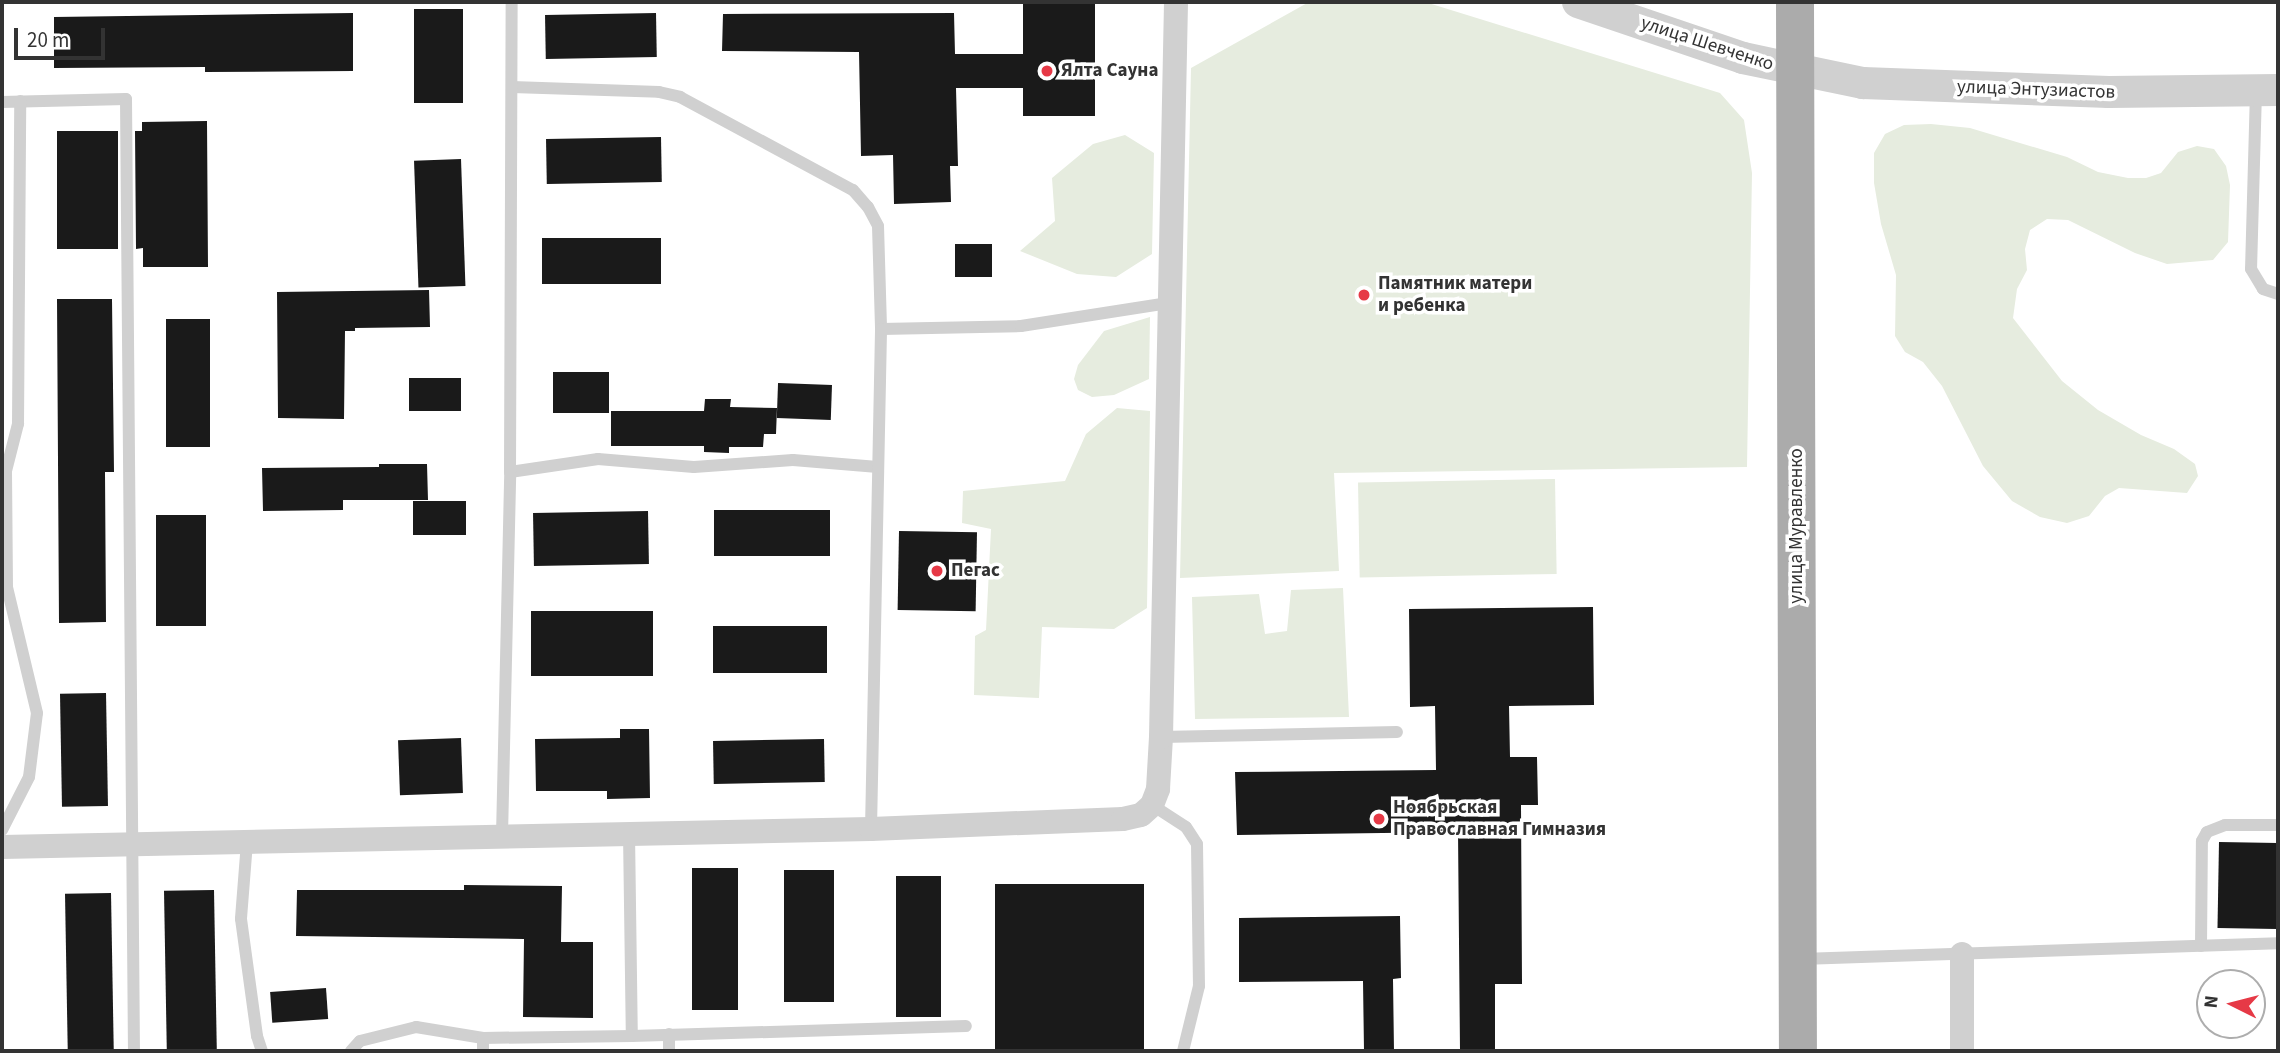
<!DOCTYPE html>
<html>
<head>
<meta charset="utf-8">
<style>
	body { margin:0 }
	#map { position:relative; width:2280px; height:1053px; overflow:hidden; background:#fff; font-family:"Source Sans 3",sans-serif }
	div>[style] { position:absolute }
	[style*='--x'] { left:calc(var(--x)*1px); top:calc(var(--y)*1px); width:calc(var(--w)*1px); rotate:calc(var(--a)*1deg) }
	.green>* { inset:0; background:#e6ecdf; transform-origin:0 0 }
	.building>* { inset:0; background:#1a1a1a; transform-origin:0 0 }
	.service>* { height:12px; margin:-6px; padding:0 6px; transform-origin:6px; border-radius:6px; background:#d0d0d0 }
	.minor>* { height:24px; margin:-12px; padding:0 12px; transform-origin:12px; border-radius:12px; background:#d0d0d0 }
	.tertiary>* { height:32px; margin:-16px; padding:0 16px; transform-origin:16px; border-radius:16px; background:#d0d0d0 }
	.primary>* { height:38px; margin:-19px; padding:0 19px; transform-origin:19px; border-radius:19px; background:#ababab }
	.dots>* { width:19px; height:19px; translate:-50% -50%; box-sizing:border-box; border:4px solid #fff; border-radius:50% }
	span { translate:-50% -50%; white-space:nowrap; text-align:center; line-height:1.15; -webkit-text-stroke:7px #fff; paint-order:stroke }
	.street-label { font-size:19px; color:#333 }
	.poi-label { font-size:19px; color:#333; font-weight:700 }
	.left { translate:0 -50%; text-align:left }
	.frame { position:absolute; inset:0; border:4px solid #333; pointer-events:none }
	.north { position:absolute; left:2196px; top:969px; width:70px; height:70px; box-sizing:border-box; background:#fff; border:2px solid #adadad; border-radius:50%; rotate:276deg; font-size:19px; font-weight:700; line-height:28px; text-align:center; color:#333 }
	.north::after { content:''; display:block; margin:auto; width:24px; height:32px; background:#e63946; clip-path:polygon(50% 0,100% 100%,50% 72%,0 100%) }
	.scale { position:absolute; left:14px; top:28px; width:91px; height:32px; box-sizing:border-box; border:4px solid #333; border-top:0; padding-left:9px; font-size:21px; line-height:24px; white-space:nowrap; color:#333; -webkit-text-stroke:5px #fff; paint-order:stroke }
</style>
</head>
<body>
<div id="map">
	<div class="green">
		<div style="clip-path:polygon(1309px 2px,1425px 2px,1720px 93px,1744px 120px,1752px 173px,1747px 467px,1334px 473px,1339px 571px,1180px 578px,1191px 68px)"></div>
		<div style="clip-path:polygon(1931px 124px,1970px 128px,2067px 157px,2098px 172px,2128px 178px,2146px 178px,2161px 173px,2178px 152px,2197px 146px,2214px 149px,2226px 166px,2230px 185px,2228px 242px,2213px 260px,2167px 264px,2135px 253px,2068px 220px,2047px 219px,2030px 230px,2025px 249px,2027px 270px,2017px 289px,2013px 318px,2062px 381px,2098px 410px,2141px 435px,2174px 449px,2195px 464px,2198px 476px,2187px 493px,2119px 488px,2105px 496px,2089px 516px,2067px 523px,2040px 517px,2012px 501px,1983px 466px,1942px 386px,1923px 362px,1905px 352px,1895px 336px,1896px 275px,1881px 224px,1874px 183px,1874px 153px,1885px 134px,1904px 125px)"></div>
		<div style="clip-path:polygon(1125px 135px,1154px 153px,1152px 254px,1116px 277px,1077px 274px,1020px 251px,1055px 221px,1052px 178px,1093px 144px)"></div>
		<div style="clip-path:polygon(1150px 317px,1149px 379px,1114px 395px,1092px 397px,1078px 390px,1074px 379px,1078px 365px,1104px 331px)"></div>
		<div style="clip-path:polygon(1117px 408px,1150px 411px,1147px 608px,1114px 629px,1042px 627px,1039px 698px,974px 695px,975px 636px,986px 630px,991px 529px,962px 523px,963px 491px,1065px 481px,1086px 434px)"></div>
		<div style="left:1555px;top:479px;width:95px;height:197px;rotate:89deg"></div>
		<div style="clip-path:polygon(1343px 588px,1349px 717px,1195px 719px,1192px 597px,1259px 594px,1265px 634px,1287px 631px,1291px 590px)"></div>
	</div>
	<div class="building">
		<div style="clip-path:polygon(1023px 3px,1095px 3px,1095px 116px,1023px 116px,1023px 88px,956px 88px,958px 166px,950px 166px,951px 202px,894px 204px,893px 155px,861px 156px,859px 52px,722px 51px,723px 14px,954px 13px,955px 54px,1023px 54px)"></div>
		<div style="left:414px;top:9px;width:49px;height:94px"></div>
		<div style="clip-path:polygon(353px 13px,353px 71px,205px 72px,205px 67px,54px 68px,54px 17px)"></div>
		<div style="left:656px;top:13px;width:44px;height:111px;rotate:89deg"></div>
		<div style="clip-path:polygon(207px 121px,208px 267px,143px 267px,143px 248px,136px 249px,135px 131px,142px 131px,142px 122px)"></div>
		<div style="left:118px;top:131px;width:118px;height:61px;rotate:90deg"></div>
		<div style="left:661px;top:137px;width:45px;height:115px;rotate:89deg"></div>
		<div style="left:461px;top:159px;width:127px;height:47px;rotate:88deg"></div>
		<div style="left:661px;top:238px;width:46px;height:119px;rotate:90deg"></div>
		<div style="left:992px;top:244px;width:33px;height:37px;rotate:90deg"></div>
		<div style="clip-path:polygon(429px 290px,430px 327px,355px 328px,355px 331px,345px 331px,344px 419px,278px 418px,277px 292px)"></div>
		<div style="clip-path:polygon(57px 299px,112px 299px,114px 472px,105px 472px,106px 622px,59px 623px)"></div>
		<div style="left:166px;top:319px;width:44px;height:128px"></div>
		<div style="left:609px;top:372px;width:41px;height:56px;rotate:90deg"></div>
		<div style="left:409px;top:378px;width:52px;height:33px"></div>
		<div style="left:832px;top:385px;width:35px;height:54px;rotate:92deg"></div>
		<div style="clip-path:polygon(705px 399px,731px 399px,730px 407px,777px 408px,776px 434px,764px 434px,763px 447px,729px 447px,729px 453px,704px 452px,704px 446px,611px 446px,611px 411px,704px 411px)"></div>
		<div style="clip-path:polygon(379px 464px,427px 464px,428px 500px,343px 500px,343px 510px,263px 511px,262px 468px,379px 467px)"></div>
		<div style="left:466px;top:501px;width:34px;height:53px;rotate:90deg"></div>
		<div style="left:830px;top:510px;width:46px;height:116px;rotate:90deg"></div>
		<div style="left:648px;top:511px;width:53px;height:115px;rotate:89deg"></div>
		<div style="left:156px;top:515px;width:50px;height:111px"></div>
		<div style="left:899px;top:531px;width:78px;height:79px;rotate:1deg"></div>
		<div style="clip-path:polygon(1593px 607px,1594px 705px,1509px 706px,1510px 757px,1537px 757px,1538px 805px,1521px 805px,1522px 984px,1495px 984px,1495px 1051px,1460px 1051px,1458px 832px,1237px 835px,1235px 772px,1436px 770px,1435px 706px,1410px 707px,1409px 609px)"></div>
		<div style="left:653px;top:611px;width:65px;height:122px;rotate:90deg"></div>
		<div style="left:827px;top:626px;width:47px;height:114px;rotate:90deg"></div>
		<div style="left:106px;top:693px;width:113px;height:46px;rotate:89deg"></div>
		<div style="clip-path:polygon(620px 729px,649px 729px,650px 798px,607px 799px,607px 791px,536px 791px,535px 739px,620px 738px)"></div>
		<div style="left:461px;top:738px;width:55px;height:63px;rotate:88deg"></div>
		<div style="left:824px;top:739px;width:43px;height:111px;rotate:89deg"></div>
		<div style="left:2219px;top:842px;width:59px;height:86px;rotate:1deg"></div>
		<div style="left:692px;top:868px;width:46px;height:142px"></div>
		<div style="left:784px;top:870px;width:50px;height:132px"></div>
		<div style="left:896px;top:876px;width:45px;height:141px"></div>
		<div style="left:1144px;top:884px;width:167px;height:149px;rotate:90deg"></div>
		<div style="clip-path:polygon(464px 885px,562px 886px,561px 942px,593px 942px,593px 1018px,523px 1017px,524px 939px,296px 936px,297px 890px,464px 890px)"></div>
		<div style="left:214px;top:890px;width:161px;height:50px;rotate:89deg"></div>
		<div style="left:111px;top:893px;width:158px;height:46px;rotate:89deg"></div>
		<div style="clip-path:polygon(1400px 916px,1401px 978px,1393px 979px,1394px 1051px,1364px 1051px,1363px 981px,1239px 982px,1239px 918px)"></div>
		<div style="left:326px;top:988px;width:31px;height:56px;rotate:86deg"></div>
	</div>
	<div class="service">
		<div style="--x:512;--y:87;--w:147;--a:1.9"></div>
		<div style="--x:659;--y:92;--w:22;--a:13"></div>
		<div style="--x:680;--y:97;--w:196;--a:28.3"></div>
		<div style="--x:853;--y:190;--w:23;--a:49"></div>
		<div style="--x:868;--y:207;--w:21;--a:62"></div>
		<div style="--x:878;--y:226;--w:103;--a:88.3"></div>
		<div style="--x:881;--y:329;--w:140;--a:-1.2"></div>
		<div style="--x:1021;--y:326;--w:149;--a:-8.9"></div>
		<div style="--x:2256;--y:91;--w:178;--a:91.6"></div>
		<div style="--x:2251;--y:269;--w:23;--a:59"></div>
		<div style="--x:2263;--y:289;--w:16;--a:18"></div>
		<div style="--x:2;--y:102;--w:124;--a:-1.4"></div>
		<div style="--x:126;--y:99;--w:952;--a:89.52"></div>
		<div style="--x:510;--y:472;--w:89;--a:-8.4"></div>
		<div style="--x:598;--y:459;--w:96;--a:4.8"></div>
		<div style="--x:694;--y:467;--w:99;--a:-4"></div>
		<div style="--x:793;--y:460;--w:85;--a:4.7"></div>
		<div style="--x:1161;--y:737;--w:236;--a:-1.2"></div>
		<div style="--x:1152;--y:805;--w:40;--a:32.9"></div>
		<div style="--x:1186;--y:827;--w:20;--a:57"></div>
		<div style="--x:1197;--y:844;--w:142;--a:89.2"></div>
		<div style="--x:1199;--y:986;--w:67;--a:103.8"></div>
		<div style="--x:871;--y:829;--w:500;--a:-88.85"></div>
		<div style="--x:2;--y:830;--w:59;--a:-63"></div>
		<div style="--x:29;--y:777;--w:64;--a:-82.9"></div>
		<div style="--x:37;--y:713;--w:130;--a:-103.4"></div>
		<div style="--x:7;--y:587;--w:116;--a:-90.5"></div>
		<div style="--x:6;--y:471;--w:49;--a:-75.7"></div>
		<div style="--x:18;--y:424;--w:323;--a:-89.6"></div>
		<div style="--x:629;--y:833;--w:203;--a:89.2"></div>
		<div style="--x:632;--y:1036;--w:334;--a:-1.7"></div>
		<div style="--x:502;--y:836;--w:364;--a:-88.7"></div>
		<div style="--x:510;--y:472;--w:470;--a:-89.8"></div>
		<div style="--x:247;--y:842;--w:77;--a:94.5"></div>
		<div style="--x:241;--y:919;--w:118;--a:82.2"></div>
		<div style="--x:257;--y:1036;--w:16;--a:72"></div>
		<div style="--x:2201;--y:946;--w:105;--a:-89.5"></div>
		<div style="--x:2202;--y:841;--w:10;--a:-61"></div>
		<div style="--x:2207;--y:832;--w:19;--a:-21"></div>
		<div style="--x:2225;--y:825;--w:53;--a:0"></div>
		<div style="--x:1801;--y:959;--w:477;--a:-1.9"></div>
		<div style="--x:669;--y:1034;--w:17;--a:90"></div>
		<div style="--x:351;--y:1051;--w:13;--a:-48"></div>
		<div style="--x:360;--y:1041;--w:58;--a:-14"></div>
		<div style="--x:416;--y:1027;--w:68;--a:9.3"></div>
		<div style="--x:483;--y:1051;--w:13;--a:-90"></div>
		<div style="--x:483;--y:1038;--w:149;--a:-0.8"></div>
	</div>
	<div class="minor">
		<div style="--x:2;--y:847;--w:869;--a:-1.19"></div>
		<div style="--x:871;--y:829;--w:252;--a:-2.3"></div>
		<div style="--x:1123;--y:819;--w:18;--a:-13"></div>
		<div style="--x:1141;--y:815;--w:15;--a:-42"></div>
		<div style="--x:1152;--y:805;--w:17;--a:-69"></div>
		<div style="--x:1158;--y:789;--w:52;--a:-86.7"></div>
		<div style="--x:1161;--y:737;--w:735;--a:-88.83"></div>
		<div style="--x:1962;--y:1051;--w:97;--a:-90"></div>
	</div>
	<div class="tertiary">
		<div style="--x:1578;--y:2;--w:174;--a:18.7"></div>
		<div style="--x:1743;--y:58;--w:123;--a:11.8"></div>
		<div style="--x:1863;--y:83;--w:246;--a:2.1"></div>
		<div style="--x:2109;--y:92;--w:169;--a:-0.7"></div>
	</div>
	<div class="primary">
		<div style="--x:1795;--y:2;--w:1049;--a:89.84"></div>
	</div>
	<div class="dots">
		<div style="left:1047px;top:71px;background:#e63946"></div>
		<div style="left:1364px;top:295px;background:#e63946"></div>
		<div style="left:937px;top:571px;background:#e63946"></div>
		<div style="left:1379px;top:819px;background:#e63946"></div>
	</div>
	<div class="street-label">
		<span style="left:1707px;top:44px;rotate:18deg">улица Шевченко</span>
		<span style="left:2036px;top:90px;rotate:2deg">улица Энтузиастов</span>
		<span style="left:1797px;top:526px;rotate:-90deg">улица Муравленко</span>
	</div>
	<div class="poi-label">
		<span class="left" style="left:1061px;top:71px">Ялта Сауна</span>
		<span class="left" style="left:1378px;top:295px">Памятник матери<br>и ребенка</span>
		<span class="left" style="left:951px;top:571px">Пегас</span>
		<span class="left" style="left:1393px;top:819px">Ноябрьская<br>Православная Гимназия</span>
	</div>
	<div class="frame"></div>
	<div class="north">N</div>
	<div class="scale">20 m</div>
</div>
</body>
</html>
